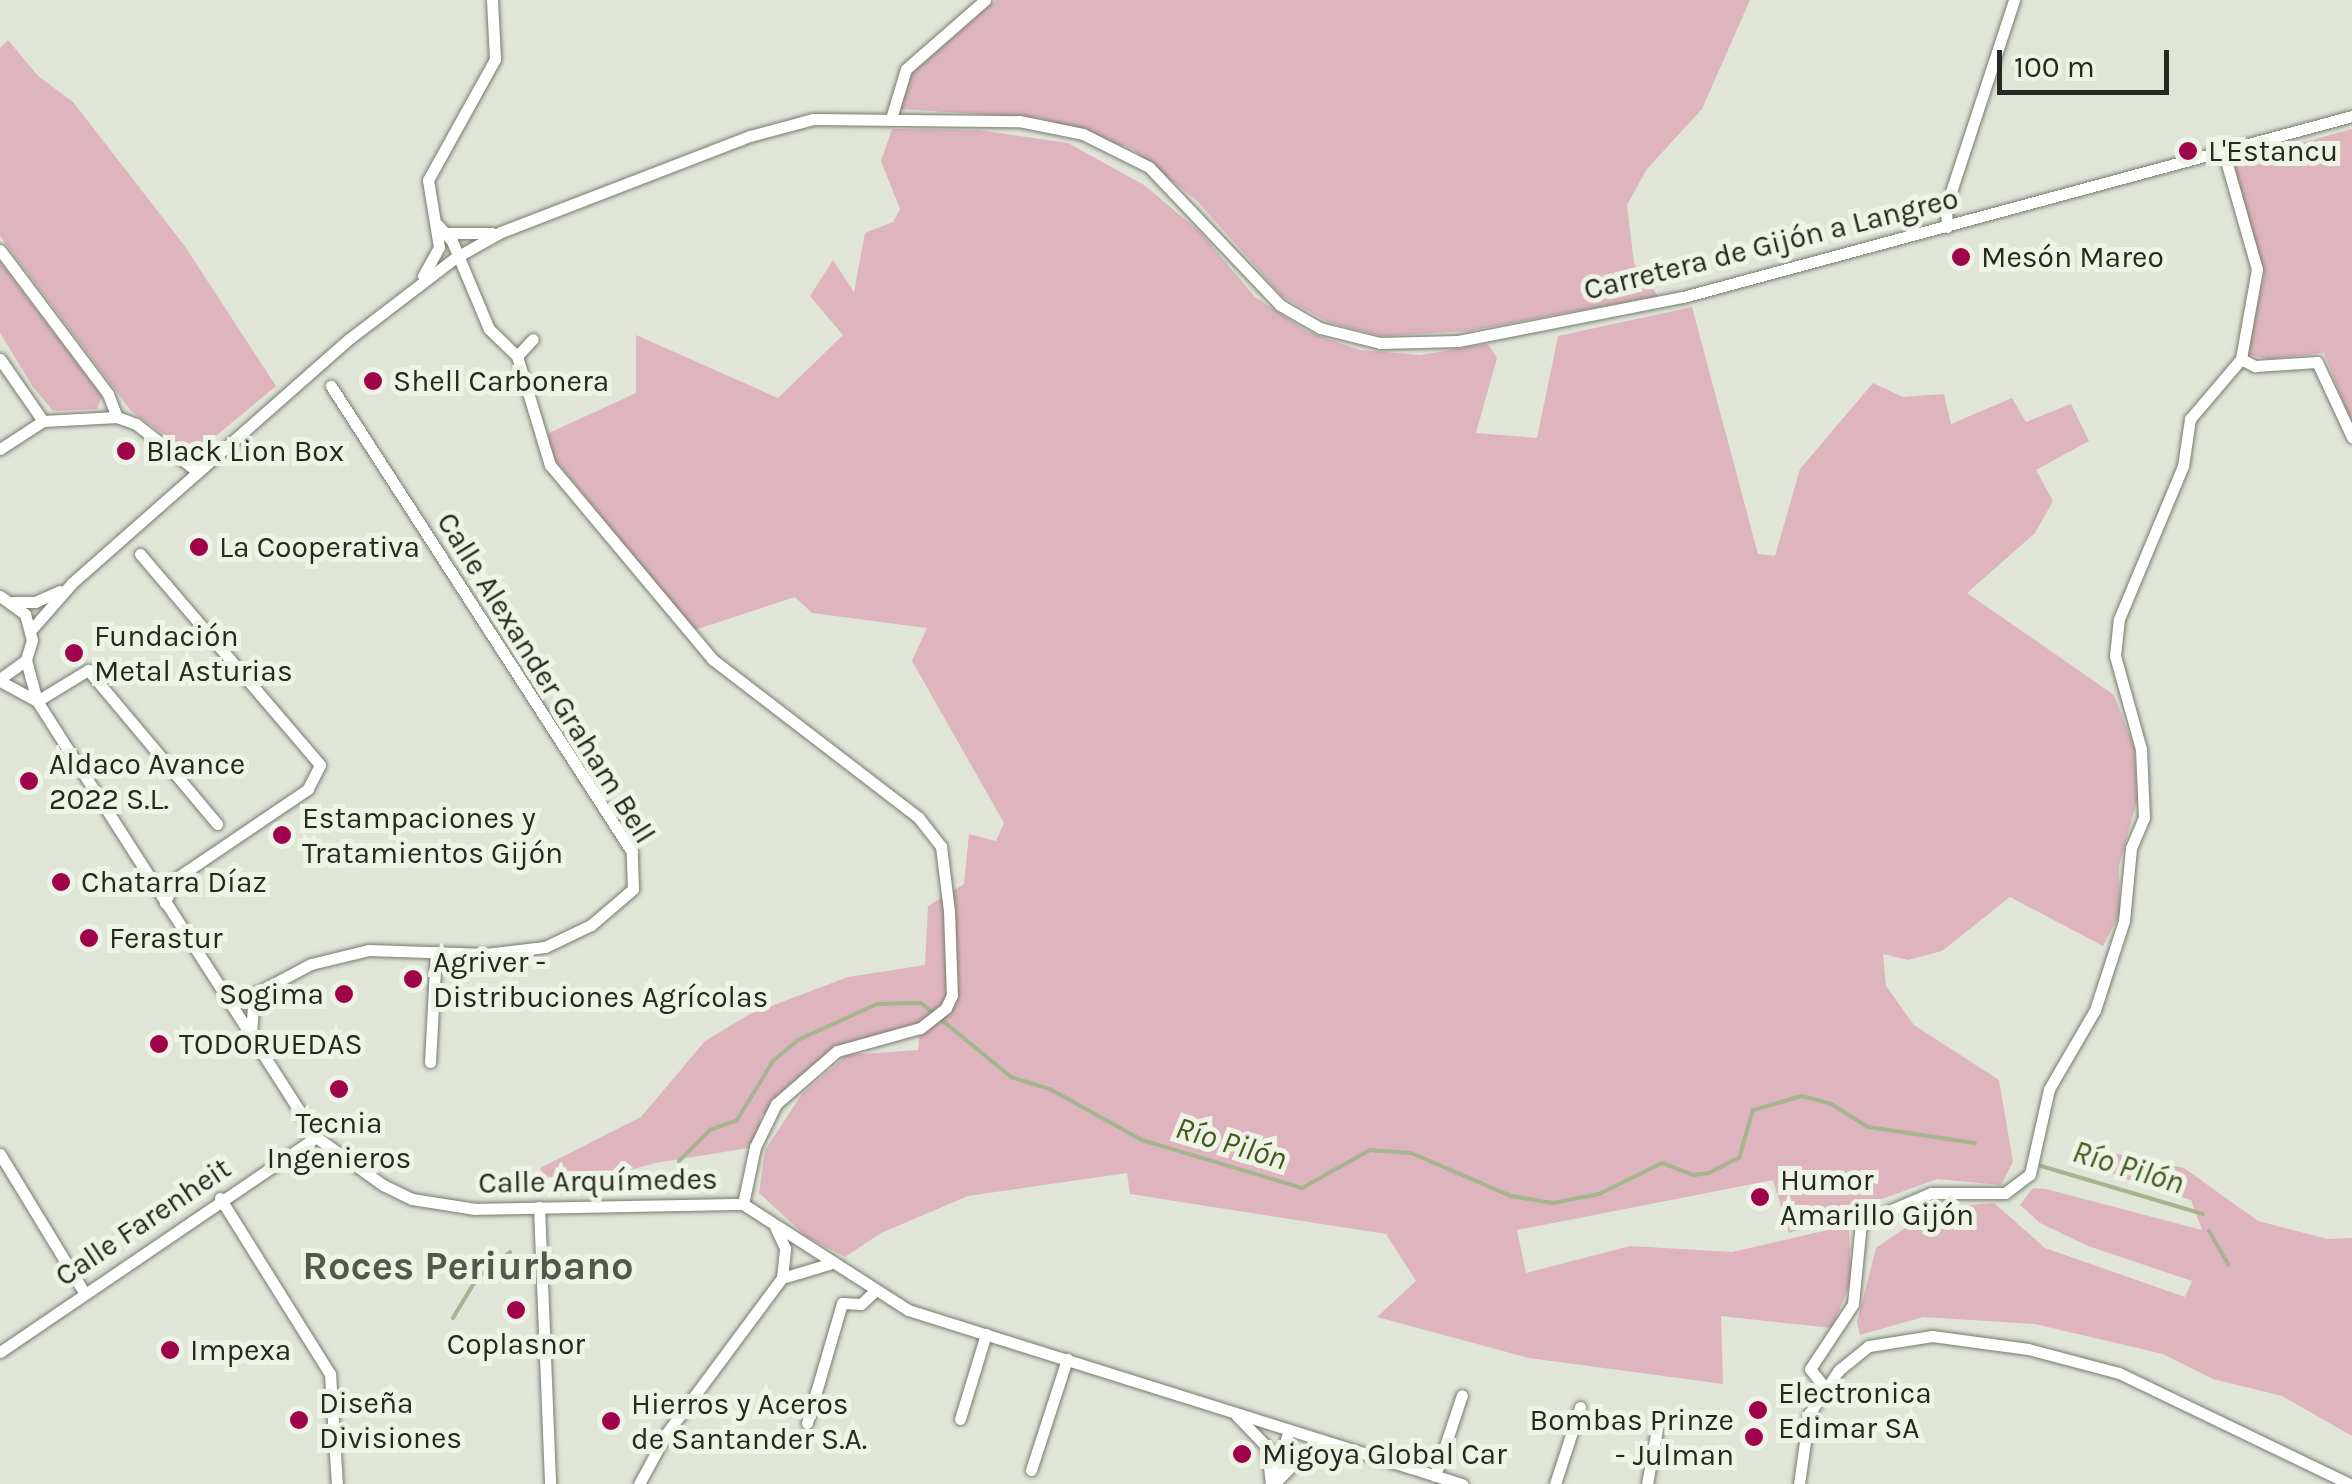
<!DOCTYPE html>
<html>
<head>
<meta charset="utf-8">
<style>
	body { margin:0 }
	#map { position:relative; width:2352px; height:1484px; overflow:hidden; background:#e0e5d8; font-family:Karla,sans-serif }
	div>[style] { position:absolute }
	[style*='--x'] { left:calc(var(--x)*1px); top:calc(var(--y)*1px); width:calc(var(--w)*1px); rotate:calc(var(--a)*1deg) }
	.green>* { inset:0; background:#deb5be }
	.stream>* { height:4px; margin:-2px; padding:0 2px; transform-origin:2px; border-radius:2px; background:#a6b48f }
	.roads { filter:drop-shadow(0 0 2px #767b6f) drop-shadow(0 0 2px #767b6f) }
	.minor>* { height:11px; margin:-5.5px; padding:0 5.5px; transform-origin:5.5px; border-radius:5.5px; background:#fff }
	.dots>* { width:28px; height:28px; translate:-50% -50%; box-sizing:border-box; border:5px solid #edf3e5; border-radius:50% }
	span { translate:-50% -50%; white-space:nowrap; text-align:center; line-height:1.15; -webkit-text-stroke:10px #edf3e5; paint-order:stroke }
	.poi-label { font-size:30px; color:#262823 }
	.left { translate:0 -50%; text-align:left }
	.right { translate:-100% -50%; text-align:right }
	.street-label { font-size:30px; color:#262823 }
	.water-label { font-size:32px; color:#45571f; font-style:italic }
	.district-label { font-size:40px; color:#53574c; font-weight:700 }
	.scale { position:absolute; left:1997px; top:50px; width:172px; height:45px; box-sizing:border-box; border:5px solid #262823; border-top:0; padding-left:12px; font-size:30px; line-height:35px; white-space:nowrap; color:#262823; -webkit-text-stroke:8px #edf3e5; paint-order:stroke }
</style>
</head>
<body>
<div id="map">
	<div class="green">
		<div style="clip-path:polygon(996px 0,1750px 0,1702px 109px,1647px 169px,1627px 205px,1634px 263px,1658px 296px,1467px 331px,1382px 336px,1328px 322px,1283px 297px,1196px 200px,1132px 149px,1042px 118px,899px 109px,912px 73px)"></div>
		<div style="clip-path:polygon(8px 40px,38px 76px,73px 102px,184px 245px,276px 386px,193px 455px,131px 411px,0 236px,0 48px)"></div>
		<div style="clip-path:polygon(892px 129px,978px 130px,1068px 143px,1144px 185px,1200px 232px,1255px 297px,1308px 332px,1360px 350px,1420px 355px,1488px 344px,1497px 358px,1476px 433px,1537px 438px,1558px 336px,1692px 307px,1758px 554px,1775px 556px,1800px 469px,1873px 383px,1903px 397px,1944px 394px,1951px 424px,2012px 398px,2026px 422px,2071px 404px,2089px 441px,2036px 470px,2053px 501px,2035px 533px,1967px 593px,2114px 695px,2134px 747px,2138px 797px,2119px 866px,2120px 913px,2103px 946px,2010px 897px,1942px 951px,1908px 960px,1883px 954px,1886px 986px,1914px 1025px,1999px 1080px,2013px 1162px,2001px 1185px,1937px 1179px,1789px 1233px,1773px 1180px,1517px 1230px,1526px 1273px,1630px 1246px,1732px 1252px,1849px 1225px,1851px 1282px,1832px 1328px,1721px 1316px,1723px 1384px,1529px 1358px,1377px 1317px,1416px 1281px,1386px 1234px,1130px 1194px,1127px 1173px,968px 1196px,881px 1233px,845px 1257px,807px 1237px,759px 1193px,765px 1150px,802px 1094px,847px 1055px,918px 1050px,920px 1029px,845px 1047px,761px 1116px,755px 1147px,655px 1163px,576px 1186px,547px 1182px,540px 1168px,641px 1117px,705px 1041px,750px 1014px,848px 977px,925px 965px,928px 906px,964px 884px,969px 834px,996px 841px,1004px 823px,912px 661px,927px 628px,812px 613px,795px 597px,694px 630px,549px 452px,549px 433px,636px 393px,636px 335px,778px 398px,843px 335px,810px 296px,833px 260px,854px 292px,865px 233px,893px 222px,900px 209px,881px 161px)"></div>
		<div style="clip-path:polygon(2352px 129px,2352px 424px,2324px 353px,2267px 359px,2247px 354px,2264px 275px,2233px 162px)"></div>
		<div style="clip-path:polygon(0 262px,102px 396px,97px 409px,53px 411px,33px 387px,0 333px)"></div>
		<div style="clip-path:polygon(2108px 1152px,2184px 1168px,2258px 1221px,2327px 1239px,2352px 1238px,2352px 1436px,2282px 1396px,2213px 1379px,2163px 1354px,2035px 1324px,1923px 1317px,1860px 1335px,1857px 1322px,1876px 1248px,1934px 1208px,1994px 1203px,2045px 1248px,2185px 1297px,2192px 1281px,2088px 1246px,2040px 1223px,2020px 1205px,2033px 1188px,2046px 1189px,2202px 1230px,2191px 1200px,2117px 1176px,2092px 1157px)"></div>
	</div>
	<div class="stream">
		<div style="--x:679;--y:1161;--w:44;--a:-45"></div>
		<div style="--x:710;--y:1130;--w:29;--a:-20"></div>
		<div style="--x:737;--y:1120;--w:69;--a:-58.6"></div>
		<div style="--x:773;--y:1061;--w:33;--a:-40"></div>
		<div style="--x:798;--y:1040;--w:87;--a:-24.5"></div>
		<div style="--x:877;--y:1004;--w:44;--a:-1.3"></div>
		<div style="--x:921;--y:1003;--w:117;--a:39.4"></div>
		<div style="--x:1011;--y:1077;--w:41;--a:17.1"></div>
		<div style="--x:1050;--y:1089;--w:105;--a:29"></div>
		<div style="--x:1142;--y:1140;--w:167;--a:16.7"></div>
		<div style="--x:1302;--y:1188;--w:78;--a:-29.2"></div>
		<div style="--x:1370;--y:1150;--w:41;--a:4.2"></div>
		<div style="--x:1411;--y:1153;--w:109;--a:23.3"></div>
		<div style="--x:1511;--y:1196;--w:43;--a:9.5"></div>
		<div style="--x:1553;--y:1203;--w:47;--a:-11.1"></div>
		<div style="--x:1599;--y:1194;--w:70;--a:-26.2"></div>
		<div style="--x:1662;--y:1163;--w:33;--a:21"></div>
		<div style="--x:1693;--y:1175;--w:16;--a:-7"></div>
		<div style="--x:1709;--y:1173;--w:34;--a:-27"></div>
		<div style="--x:1739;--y:1158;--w:50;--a:-73.7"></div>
		<div style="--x:1753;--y:1110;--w:51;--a:-15.9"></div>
		<div style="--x:1802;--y:1096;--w:30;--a:15"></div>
		<div style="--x:1831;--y:1104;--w:44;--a:31.9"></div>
		<div style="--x:1868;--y:1127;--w:108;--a:8.5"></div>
		<div style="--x:2041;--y:1166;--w:169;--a:16.5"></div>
		<div style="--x:2209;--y:1231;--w:39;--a:60"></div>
		<div style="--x:453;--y:1318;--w:47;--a:-59"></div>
		<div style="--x:477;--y:1278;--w:42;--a:-38.2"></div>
	</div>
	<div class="roads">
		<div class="minor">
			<div style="--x:892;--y:115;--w:48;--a:-73.1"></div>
			<div style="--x:906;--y:69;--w:105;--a:-41.1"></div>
			<div style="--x:2223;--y:150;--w:124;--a:74.1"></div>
			<div style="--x:2257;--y:269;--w:91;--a:100.1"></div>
			<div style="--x:438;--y:225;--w:21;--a:49"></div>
			<div style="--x:452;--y:241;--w:95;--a:67.2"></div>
			<div style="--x:489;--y:329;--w:39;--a:44"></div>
			<div style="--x:517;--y:356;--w:114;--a:73.2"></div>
			<div style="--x:550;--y:465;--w:253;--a:50.1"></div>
			<div style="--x:712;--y:659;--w:260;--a:37.5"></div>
			<div style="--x:918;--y:817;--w:37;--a:52"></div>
			<div style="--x:941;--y:846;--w:65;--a:83"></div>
			<div style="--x:949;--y:911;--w:84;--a:88"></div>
			<div style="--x:952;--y:995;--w:14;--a:115"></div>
			<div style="--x:946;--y:1008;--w:33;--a:142"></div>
			<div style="--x:920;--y:1028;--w:86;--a:164.5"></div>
			<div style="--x:837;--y:1051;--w:81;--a:139"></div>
			<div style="--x:776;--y:1104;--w:48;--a:116"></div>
			<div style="--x:755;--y:1147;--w:58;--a:101.9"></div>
			<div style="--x:1947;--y:227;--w:20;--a:-93"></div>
			<div style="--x:1946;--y:207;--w:218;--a:-71.8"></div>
			<div style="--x:447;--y:233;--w:45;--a:0"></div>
			<div style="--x:0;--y:250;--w:180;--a:53.1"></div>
			<div style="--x:108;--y:394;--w:25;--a:69"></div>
			<div style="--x:423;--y:276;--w:33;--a:-61"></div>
			<div style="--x:439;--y:247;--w:68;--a:-99.3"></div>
			<div style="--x:428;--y:180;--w:138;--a:-61"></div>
			<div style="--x:495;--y:59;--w:59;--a:-92.9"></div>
			<div style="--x:517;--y:356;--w:23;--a:-47"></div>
			<div style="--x:0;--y:359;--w:75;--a:55.3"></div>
			<div style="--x:2241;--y:359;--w:16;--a:27"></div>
			<div style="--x:2255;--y:366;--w:62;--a:-3.7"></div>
			<div style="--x:2317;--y:362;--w:83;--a:65"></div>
			<div style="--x:0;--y:449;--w:51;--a:-33.1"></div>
			<div style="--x:43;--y:421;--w:74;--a:-3.1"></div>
			<div style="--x:117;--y:417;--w:20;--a:20"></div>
			<div style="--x:136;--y:424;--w:78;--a:37.7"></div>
			<div style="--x:140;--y:554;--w:277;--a:49.5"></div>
			<div style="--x:320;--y:765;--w:27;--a:117"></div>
			<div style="--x:308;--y:789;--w:161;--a:145.9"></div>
			<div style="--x:175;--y:879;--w:26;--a:113"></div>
			<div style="--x:0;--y:596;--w:31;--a:36"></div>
			<div style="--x:25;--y:614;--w:27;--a:75"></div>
			<div style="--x:32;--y:640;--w:21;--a:107"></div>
			<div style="--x:26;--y:660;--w:32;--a:144"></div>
			<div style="--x:13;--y:602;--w:22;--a:0"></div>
			<div style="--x:35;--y:602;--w:27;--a:-24"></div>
			<div style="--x:31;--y:630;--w:62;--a:-48.9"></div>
			<div style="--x:72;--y:583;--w:369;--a:-41.4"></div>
			<div style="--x:349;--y:339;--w:133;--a:-37.4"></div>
			<div style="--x:455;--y:258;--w:53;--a:-29.5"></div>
			<div style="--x:501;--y:232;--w:267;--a:-21.1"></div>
			<div style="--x:750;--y:136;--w:65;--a:-15.1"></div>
			<div style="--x:813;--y:119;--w:206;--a:0.6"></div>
			<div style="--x:1019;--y:121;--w:65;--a:11.5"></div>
			<div style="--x:1083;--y:134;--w:74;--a:26.6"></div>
			<div style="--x:1149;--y:167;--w:190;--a:46.5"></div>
			<div style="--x:1280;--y:305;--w:46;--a:29.9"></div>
			<div style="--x:1320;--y:328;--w:62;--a:14"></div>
			<div style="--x:1380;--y:343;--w:78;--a:-1.5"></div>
			<div style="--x:1458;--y:341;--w:229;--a:-11.1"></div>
			<div style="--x:1683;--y:297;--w:693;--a:-15.14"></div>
			<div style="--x:26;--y:660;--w:38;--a:75"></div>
			<div style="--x:0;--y:681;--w:42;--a:28.4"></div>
			<div style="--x:37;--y:701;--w:518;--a:57.38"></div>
			<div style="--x:316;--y:1137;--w:82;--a:35.6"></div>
			<div style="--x:383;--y:1185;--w:32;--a:26"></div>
			<div style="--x:412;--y:1199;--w:64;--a:9"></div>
			<div style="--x:475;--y:1209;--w:268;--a:-1.1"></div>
			<div style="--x:743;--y:1204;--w:196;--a:32.7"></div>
			<div style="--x:908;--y:1310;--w:581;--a:17.44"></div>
			<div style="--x:37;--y:701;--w:60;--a:-31.3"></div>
			<div style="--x:88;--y:670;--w:201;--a:50"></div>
			<div style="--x:232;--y:1006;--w:89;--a:-28"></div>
			<div style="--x:311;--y:964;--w:60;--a:-13.6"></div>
			<div style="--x:369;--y:950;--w:117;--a:2"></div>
			<div style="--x:486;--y:954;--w:59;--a:-6.8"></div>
			<div style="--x:545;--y:947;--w:51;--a:-25.6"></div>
			<div style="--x:591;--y:925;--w:55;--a:-40.6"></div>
			<div style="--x:633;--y:889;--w:37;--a:-92"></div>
			<div style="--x:632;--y:852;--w:555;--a:-122.86"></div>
			<div style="--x:251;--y:1033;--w:40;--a:-85.7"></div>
			<div style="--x:430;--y:1062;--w:110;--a:-86.9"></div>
			<div style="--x:0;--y:1154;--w:162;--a:58.7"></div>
			<div style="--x:220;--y:1198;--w:208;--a:58"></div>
			<div style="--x:330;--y:1374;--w:110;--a:86.4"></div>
			<div style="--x:539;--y:1207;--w:277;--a:87.7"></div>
			<div style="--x:782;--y:1278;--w:49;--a:-16.6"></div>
			<div style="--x:0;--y:1352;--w:382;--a:-34.2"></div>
			<div style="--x:1825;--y:1388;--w:24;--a:-128"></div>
			<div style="--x:1810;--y:1369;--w:78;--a:-56.5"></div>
			<div style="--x:1853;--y:1304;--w:81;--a:-84.4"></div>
			<div style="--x:1861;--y:1223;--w:76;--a:-23.2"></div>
			<div style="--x:1931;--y:1193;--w:74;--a:0"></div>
			<div style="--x:2005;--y:1193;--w:31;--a:-37"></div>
			<div style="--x:2030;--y:1174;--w:87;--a:-77.4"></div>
			<div style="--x:2049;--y:1089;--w:91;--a:-59.8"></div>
			<div style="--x:2095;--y:1010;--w:94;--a:-72"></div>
			<div style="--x:2124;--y:921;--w:73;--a:-84.5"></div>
			<div style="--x:2131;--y:848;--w:33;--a:-67"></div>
			<div style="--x:2144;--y:818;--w:69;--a:-92.5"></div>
			<div style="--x:2141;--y:749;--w:97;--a:-105.6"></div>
			<div style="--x:2115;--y:656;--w:37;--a:-84"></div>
			<div style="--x:2119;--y:619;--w:166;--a:-67.3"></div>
			<div style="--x:2183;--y:466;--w:48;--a:-81.5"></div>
			<div style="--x:2190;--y:419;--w:79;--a:-49.6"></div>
			<div style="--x:1237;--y:1416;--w:43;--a:45.9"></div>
			<div style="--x:1267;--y:1447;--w:37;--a:84"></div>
			<div style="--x:960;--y:1419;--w:89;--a:-73"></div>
			<div style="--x:807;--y:1423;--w:125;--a:-73.7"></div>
			<div style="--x:842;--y:1303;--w:19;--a:3"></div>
			<div style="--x:861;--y:1304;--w:19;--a:-43"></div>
			<div style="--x:1031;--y:1470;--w:117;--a:-72"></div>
			<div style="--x:1275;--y:1475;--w:47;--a:-72.7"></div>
			<div style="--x:1435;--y:1476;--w:85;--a:-71.6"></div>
			<div style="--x:639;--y:1484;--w:57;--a:-61.6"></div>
			<div style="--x:666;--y:1434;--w:194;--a:-53.4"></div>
			<div style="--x:782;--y:1278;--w:30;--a:-84"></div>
			<div style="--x:785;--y:1248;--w:23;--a:-115"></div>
			<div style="--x:1274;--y:1484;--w:33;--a:-46"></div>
			<div style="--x:1297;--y:1460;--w:42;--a:-16.7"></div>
			<div style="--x:1555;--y:1484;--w:81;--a:-72"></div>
			<div style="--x:1647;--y:1484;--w:67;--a:-79.7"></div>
			<div style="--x:1799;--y:1484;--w:71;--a:-81.9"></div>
			<div style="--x:1809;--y:1414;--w:53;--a:-55.7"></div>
			<div style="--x:1839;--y:1370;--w:38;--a:-39"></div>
			<div style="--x:1869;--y:1346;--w:64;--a:-9"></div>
			<div style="--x:1932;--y:1336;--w:97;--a:7.7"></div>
			<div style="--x:2028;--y:1349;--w:94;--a:14.8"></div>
			<div style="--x:2119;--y:1373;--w:256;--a:25.7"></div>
		</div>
	</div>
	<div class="dots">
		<div style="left:2188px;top:151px;background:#9f044a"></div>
		<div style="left:1961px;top:257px;background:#9f044a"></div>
		<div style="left:373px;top:381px;background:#9f044a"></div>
		<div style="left:126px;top:451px;background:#9f044a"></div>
		<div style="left:199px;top:547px;background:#9f044a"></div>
		<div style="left:74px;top:653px;background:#9f044a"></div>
		<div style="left:29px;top:781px;background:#9f044a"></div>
		<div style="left:282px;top:835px;background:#9f044a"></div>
		<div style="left:61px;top:882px;background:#9f044a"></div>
		<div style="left:89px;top:938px;background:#9f044a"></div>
		<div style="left:413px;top:979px;background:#9f044a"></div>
		<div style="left:344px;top:994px;background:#9f044a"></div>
		<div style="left:159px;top:1044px;background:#9f044a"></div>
		<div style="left:339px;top:1089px;background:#9f044a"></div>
		<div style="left:1760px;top:1197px;background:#9f044a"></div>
		<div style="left:516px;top:1310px;background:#9f044a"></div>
		<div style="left:170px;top:1350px;background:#9f044a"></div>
		<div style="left:1758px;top:1410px;background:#9f044a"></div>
		<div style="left:299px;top:1420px;background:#9f044a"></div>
		<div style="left:611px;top:1421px;background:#9f044a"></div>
		<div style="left:1754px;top:1437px;background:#9f044a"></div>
		<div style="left:1242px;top:1454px;background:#9f044a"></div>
	</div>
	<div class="poi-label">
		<span class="left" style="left:2208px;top:151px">L'Estancu</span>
		<span class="left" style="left:1981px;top:257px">Mesón Mareo</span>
		<span class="left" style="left:393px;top:381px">Shell Carbonera</span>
		<span class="left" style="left:146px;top:451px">Black Lion Box</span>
		<span class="left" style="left:219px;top:547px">La Cooperativa</span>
		<span class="left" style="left:94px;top:653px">Fundación<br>Metal Asturias</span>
		<span class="left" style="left:49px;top:781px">Aldaco Avance<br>2022 S.L.</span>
		<span class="left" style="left:302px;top:835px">Estampaciones y<br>Tratamientos Gijón</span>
		<span class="left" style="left:81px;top:882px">Chatarra Díaz</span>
		<span class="left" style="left:109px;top:938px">Ferastur</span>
		<span class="left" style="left:433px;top:979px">Agriver -<br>Distribuciones Agrícolas</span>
		<span class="right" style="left:324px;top:994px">Sogima</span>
		<span class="left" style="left:179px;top:1044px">TODORUEDAS</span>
		<span style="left:339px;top:1140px">Tecnia<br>Ingenieros</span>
		<span class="left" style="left:1780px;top:1197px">Humor<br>Amarillo Gijón</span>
		<span style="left:516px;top:1344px">Coplasnor</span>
		<span class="left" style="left:190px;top:1350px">Impexa</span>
		<span class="left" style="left:1778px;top:1410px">Electronica<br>Edimar SA</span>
		<span class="left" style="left:319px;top:1420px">Diseña<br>Divisiones</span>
		<span class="left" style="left:631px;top:1421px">Hierros y Aceros<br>de Santander S.A.</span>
		<span class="right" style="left:1734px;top:1437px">Bombas Prinze<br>- Julman</span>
		<span class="left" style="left:1262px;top:1454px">Migoya Global Car</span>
	</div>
	<div class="street-label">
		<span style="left:1771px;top:244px;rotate:-14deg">Carretera de Gijón a Langreo</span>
		<span style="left:546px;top:678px;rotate:58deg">Calle Alexander Graham Bell</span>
		<span style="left:598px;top:1181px;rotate:-1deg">Calle Arquímedes</span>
		<span style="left:143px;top:1222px;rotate:-34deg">Calle Farenheit</span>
	</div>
	<div class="water-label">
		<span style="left:1231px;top:1144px;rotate:17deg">Río Pilón</span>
		<span style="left:2128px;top:1168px;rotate:17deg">Río Pilón</span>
	</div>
	<div class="district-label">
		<span style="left:468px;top:1266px">Roces Periurbano</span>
	</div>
	<div class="scale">100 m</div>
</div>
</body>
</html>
